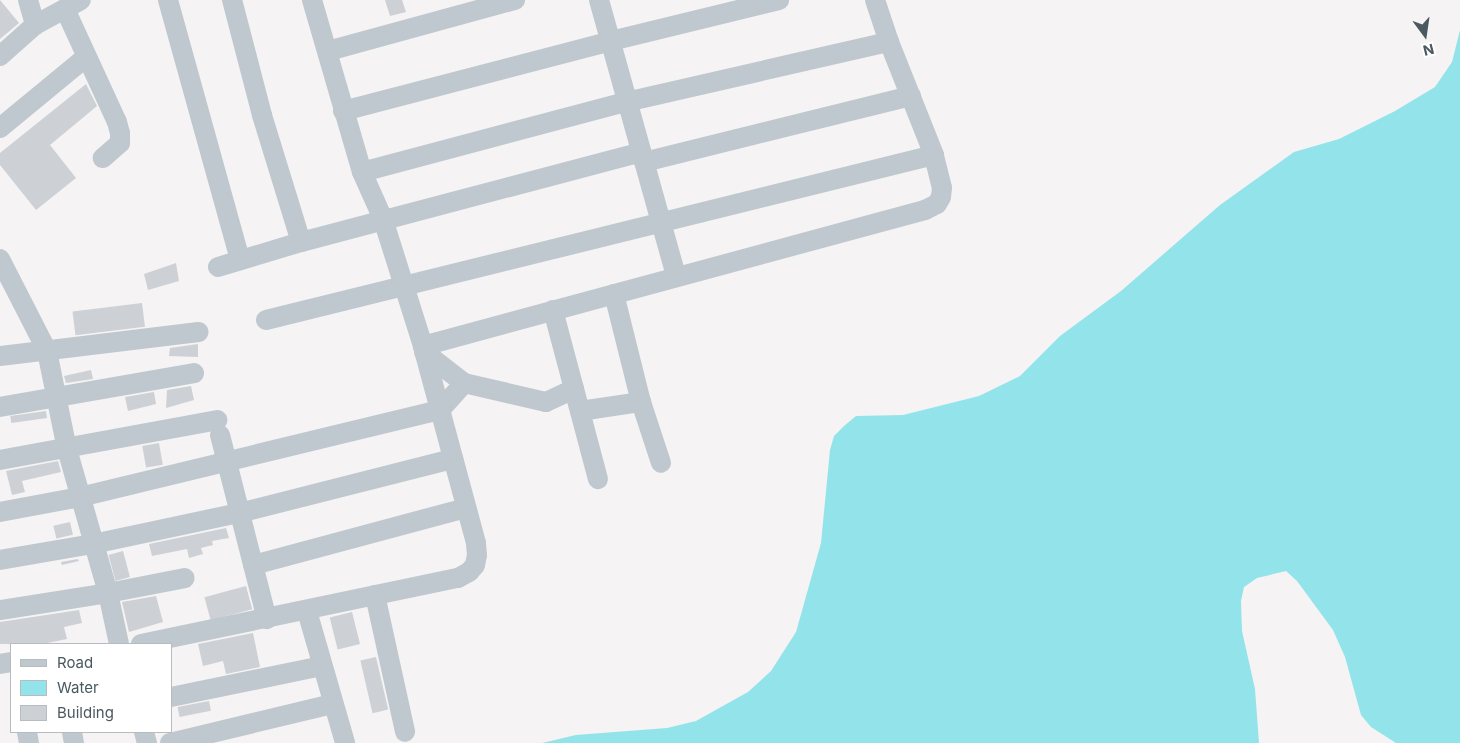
<!DOCTYPE html>
<html>
<head>
<meta charset="utf-8">
<style>
	body { margin:0 }
	#map { position:relative; width:1460px; height:743px; overflow:hidden; background:#f5f3f3; font-family:Inter,sans-serif }
	div>[style] { position:absolute }
	[style*='--x'] { left:calc(var(--x)*1px); top:calc(var(--y)*1px); width:calc(var(--w)*1px); rotate:calc(var(--a)*1deg) }
	.water>* { inset:0; background:#93e3eb }
	.building>* { inset:0; background:#cdd0d5; transform-origin:0 0 }
	.street>* { height:20px; margin:-10px; padding:0 10px; transform-origin:10px; border-radius:10px; background:#bec8ce }
	span { translate:-50% -50%; white-space:nowrap; text-align:center; line-height:1.15; -webkit-text-stroke:5px #fff; paint-order:stroke }
	.legend { position:absolute; left:10px; top:643px; width:162px; height:90px; box-sizing:border-box; background:#fff; border:1px solid #b7bcbf; margin:0; padding:6px 9px; list-style:none; font-size:15px; color:#4a5860 }
	.legend li { display:flex; align-items:center; gap:10px; height:25px }
	.legend b { width:25px; border:1px solid #b7bcbf }
	.north { position:absolute; left:1400px; top:10px; width:50px; height:50px; -webkit-text-stroke:4px #fff; paint-order:stroke; rotate:166deg; font-size:14px; font-weight:700; line-height:20px; text-align:center; color:#4a5860 }
	.north::after { content:''; display:block; margin:auto; width:18px; height:22px; background:#4a5860; clip-path:polygon(50% 0,100% 100%,50% 72%,0 100%) }
</style>
</head>
<body>
<div id="map">
	<div class="water">
		<div style="clip-path:polygon(1460px 30px,1460px 743px,1396px 743px,1371px 727px,1361px 715px,1345px 657px,1333px 630px,1297px 581px,1286px 571px,1257px 578px,1244px 587px,1241px 601px,1242px 631px,1255px 689px,1259px 743px,542px 743px,576px 735px,667px 728px,696px 721px,748px 692px,771px 671px,796px 632px,821px 543px,830px 450px,834px 436px,844px 426px,856px 416px,903px 415px,979px 396px,1020px 376px,1060px 336px,1121px 291px,1220px 205px,1294px 152px,1339px 139px,1395px 111px,1435px 87px,1452px 62px)"></div>
	</div>
	<div class="building">
		<div style="clip-path:polygon(0 0,19px 23px,0 39px)"></div>
		<div style="clip-path:polygon(385px 0,402px 0,406px 12px,390px 16px)"></div>
		<div style="clip-path:polygon(86px 84px,97px 106px,50px 145px,76px 178px,36px 210px,0 165px,0 153px)"></div>
		<div style="clip-path:polygon(176px 263px,179px 281px,148px 290px,144px 274px)"></div>
		<div style="left:142px;top:303px;width:24px;height:70px;rotate:83deg"></div>
		<div style="clip-path:polygon(198px 344px,198px 357px,169px 356px,170px 348px)"></div>
		<div style="clip-path:polygon(91px 370px,93px 379px,66px 383px,64px 376px)"></div>
		<div style="clip-path:polygon(191px 386px,194px 400px,166px 408px,167px 390px)"></div>
		<div style="clip-path:polygon(154px 392px,156px 404px,128px 411px,125px 397px)"></div>
		<div style="left:46px;top:411px;width:7px;height:36px;rotate:82deg"></div>
		<div style="left:159px;top:443px;width:22px;height:17px;rotate:80deg"></div>
		<div style="clip-path:polygon(58px 461px,61px 472px,22px 481px,25px 492px,12px 495px,6px 471px)"></div>
		<div style="left:70px;top:522px;width:13px;height:17px;rotate:77deg"></div>
		<div style="clip-path:polygon(226px 528px,229px 538px,212px 541px,213px 545px,201px 548px,203px 554px,189px 558px,187px 549px,152px 556px,149px 544px)"></div>
		<div style="left:123px;top:551px;width:27px;height:15px;rotate:75deg"></div>
		<div style="clip-path:polygon(78px 559px,79px 561px,62px 565px,61px 562px)"></div>
		<div style="left:246px;top:586px;width:24px;height:43px;rotate:75deg"></div>
		<div style="clip-path:polygon(156px 596px,163px 622px,129px 632px,122px 602px)"></div>
		<div style="clip-path:polygon(79px 610px,82px 623px,64px 627px,67px 639px,42px 644px,0 644px,0 622px)"></div>
		<div style="left:352px;top:612px;width:33px;height:23px;rotate:76deg"></div>
		<div style="clip-path:polygon(253px 633px,260px 667px,226px 674px,223px 661px,203px 666px,198px 644px)"></div>
		<div style="left:376px;top:657px;width:54px;height:16px;rotate:77deg"></div>
		<div style="left:209px;top:701px;width:10px;height:32px;rotate:79deg"></div>
	</div>
	<div class="street">
		<div style="--x:28;--y:0;--w:26;--a:74"></div>
		<div style="--x:168;--y:0;--w:270;--a:74.5"></div>
		<div style="--x:312;--y:0;--w:179;--a:73.8"></div>
		<div style="--x:362;--y:172;--w:273;--a:-14.9"></div>
		<div style="--x:626;--y:102;--w:270;--a:-12.9"></div>
		<div style="--x:599;--y:0;--w:287;--a:74.4"></div>
		<div style="--x:65;--y:9;--w:124;--a:65.3"></div>
		<div style="--x:117;--y:122;--w:11;--a:75"></div>
		<div style="--x:120;--y:133;--w:10;--a:90"></div>
		<div style="--x:120;--y:143;--w:23;--a:139"></div>
		<div style="--x:328;--y:51;--w:194;--a:-15.3"></div>
		<div style="--x:0;--y:56;--w:47;--a:-41.5"></div>
		<div style="--x:35;--y:25;--w:52;--a:-28.5"></div>
		<div style="--x:343;--y:111;--w:277;--a:-14.6"></div>
		<div style="--x:611;--y:41;--w:173;--a:-13.7"></div>
		<div style="--x:0;--y:128;--w:112;--a:-39.5"></div>
		<div style="--x:644;--y:162;--w:275;--a:-13.9"></div>
		<div style="--x:301;--y:242;--w:352;--a:-14.8"></div>
		<div style="--x:0;--y:259;--w:103;--a:62.9"></div>
		<div style="--x:47;--y:351;--w:100;--a:78.5"></div>
		<div style="--x:67;--y:449;--w:150;--a:74.1"></div>
		<div style="--x:108;--y:593;--w:52;--a:77.8"></div>
		<div style="--x:218;--y:267;--w:87;--a:-16.8"></div>
		<div style="--x:301;--y:242;--w:133;--a:-107.1"></div>
		<div style="--x:262;--y:115;--w:119;--a:-104.6"></div>
		<div style="--x:614;--y:294;--w:111;--a:76"></div>
		<div style="--x:641;--y:402;--w:64;--a:71.8"></div>
		<div style="--x:553;--y:310;--w:175;--a:75.1"></div>
		<div style="--x:266;--y:320;--w:688;--a:-13.87"></div>
		<div style="--x:423;--y:346;--w:520;--a:-15.16"></div>
		<div style="--x:925;--y:210;--w:13;--a:-27"></div>
		<div style="--x:937;--y:204;--w:8;--a:-60"></div>
		<div style="--x:941;--y:197;--w:9;--a:-84"></div>
		<div style="--x:942;--y:188;--w:34;--a:-104"></div>
		<div style="--x:934;--y:155;--w:122;--a:-111.7"></div>
		<div style="--x:889;--y:42;--w:44;--a:-108.4"></div>
		<div style="--x:424;--y:352;--w:51;--a:37.8"></div>
		<div style="--x:0;--y:356;--w:200;--a:-6.9"></div>
		<div style="--x:0;--y:407;--w:197;--a:-9.9"></div>
		<div style="--x:580;--y:411;--w:62;--a:-8.4"></div>
		<div style="--x:220;--y:435;--w:190;--a:75.7"></div>
		<div style="--x:0;--y:460;--w:221;--a:-10.4"></div>
		<div style="--x:0;--y:512;--w:81;--a:-10.6"></div>
		<div style="--x:80;--y:497;--w:370;--a:-13.6"></div>
		<div style="--x:440;--y:410;--w:36;--a:-48"></div>
		<div style="--x:464;--y:383;--w:84;--a:13"></div>
		<div style="--x:546;--y:402;--w:31;--a:-25"></div>
		<div style="--x:0;--y:560;--w:94;--a:-9.8"></div>
		<div style="--x:93;--y:544;--w:149;--a:-12"></div>
		<div style="--x:239;--y:513;--w:221;--a:-14.2"></div>
		<div style="--x:253;--y:565;--w:220;--a:-15"></div>
		<div style="--x:375;--y:595;--w:140;--a:77.6"></div>
		<div style="--x:0;--y:610;--w:109;--a:-8.9"></div>
		<div style="--x:108;--y:593;--w:78;--a:-11"></div>
		<div style="--x:307;--y:611;--w:137;--a:73.9"></div>
		<div style="--x:141;--y:644;--w:324;--a:-11.8"></div>
		<div style="--x:458;--y:578;--w:13;--a:-29"></div>
		<div style="--x:469;--y:572;--w:9;--a:-49"></div>
		<div style="--x:475;--y:565;--w:10;--a:-79"></div>
		<div style="--x:477;--y:555;--w:12;--a:-95"></div>
		<div style="--x:476;--y:543;--w:204;--a:-105.1"></div>
		<div style="--x:423;--y:346;--w:133;--a:-107.5"></div>
		<div style="--x:383;--y:219;--w:51;--a:-114.1"></div>
		<div style="--x:0;--y:664;--w:11;--a:-10"></div>
		<div style="--x:171;--y:697;--w:154;--a:-11.6"></div>
		<div style="--x:27;--y:732;--w:11;--a:80"></div>
		<div style="--x:72;--y:732;--w:11;--a:80"></div>
		<div style="--x:144;--y:732;--w:11;--a:75"></div>
		<div style="--x:170;--y:743;--w:168;--a:-13.5"></div>
	</div>
	<ul class="legend">
	<li><b style="height:6px;background:#bec8ce"></b>Road</li>
	<li><b style="height:14px;background:#93e3eb"></b>Water</li>
	<li><b style="height:14px;background:#cdd0d5"></b>Building</li>
	</ul>
	<div class="north">N</div>
</div>
</body>
</html>
